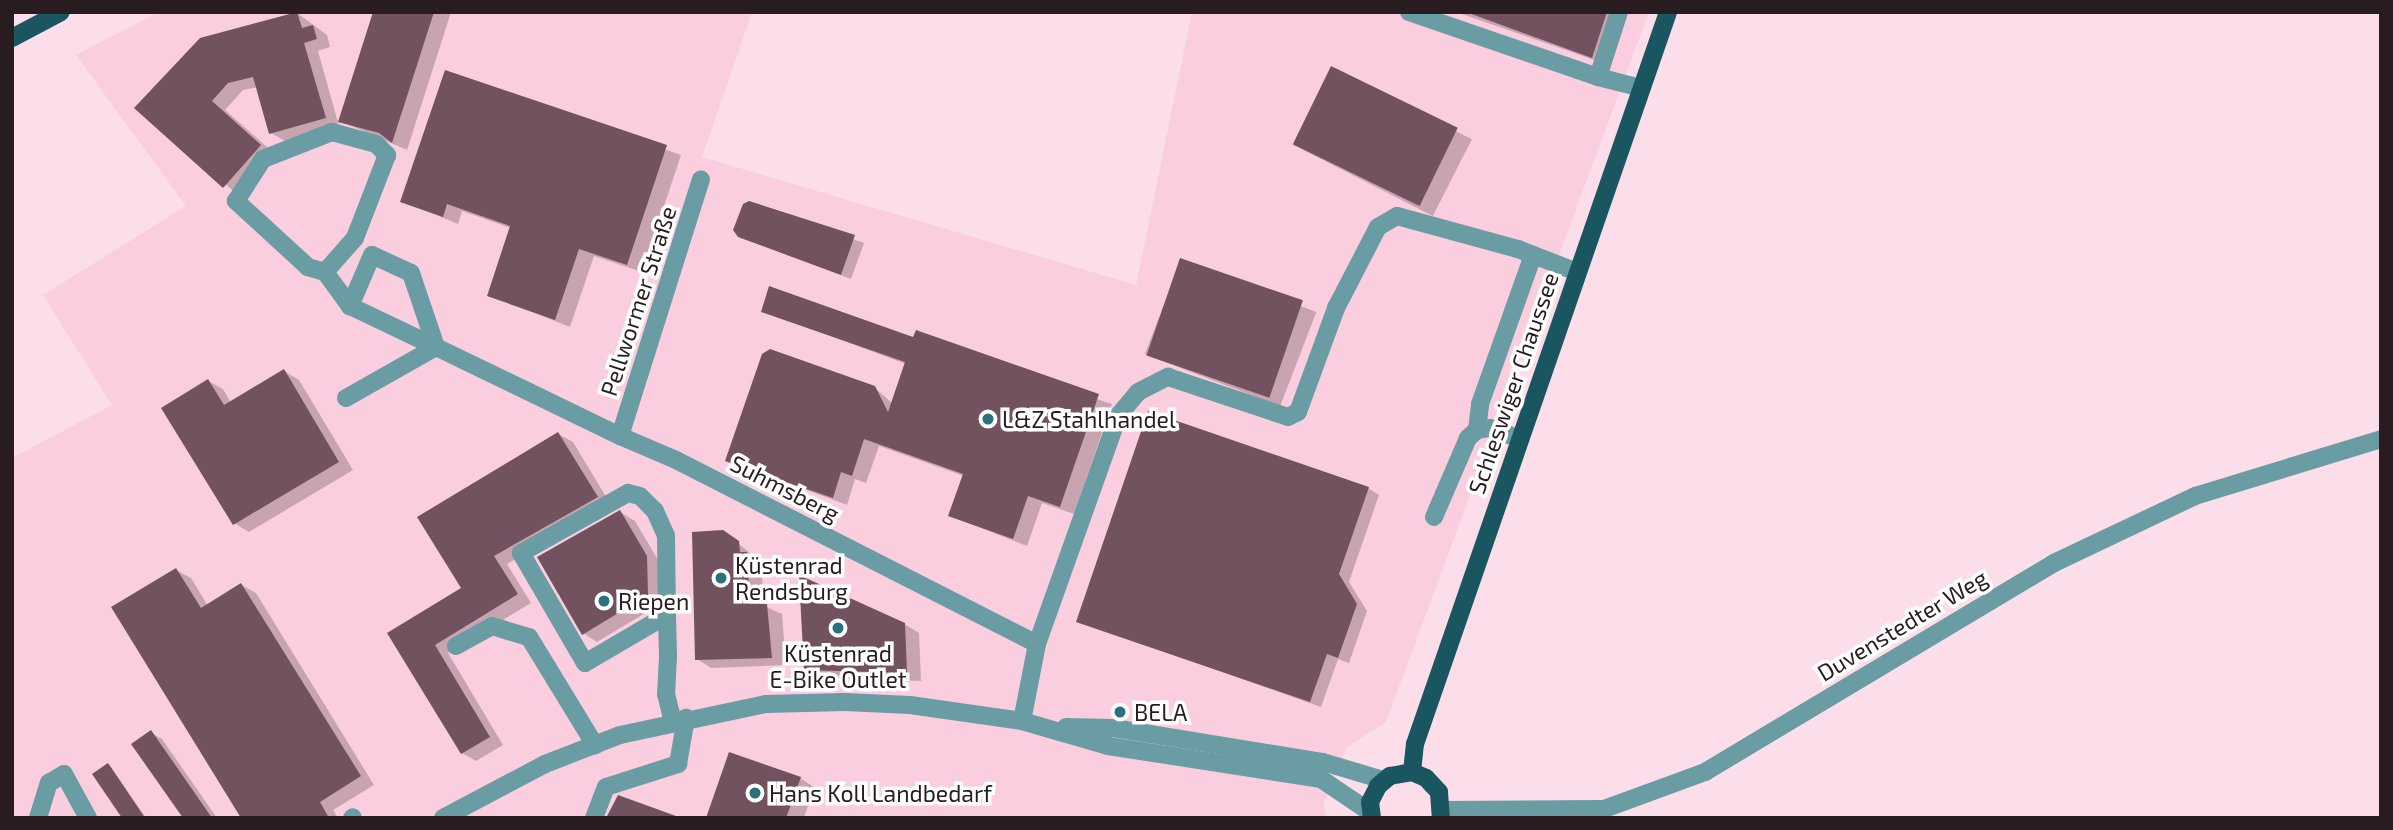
<!DOCTYPE html>
<html>
<head>
<meta charset="utf-8">
<style>
	body { margin:0 }
	#map { position:relative; width:2393px; height:830px; overflow:hidden; background:#fbdee9; font-family:"Exo 2",sans-serif }
	div>[style] { position:absolute }
	[style*='--x'] { left:calc(var(--x)*1px); top:calc(var(--y)*1px); width:calc(var(--w)*1px); rotate:calc(var(--a)*1deg) }
	.built>* { inset:0; background:#facede }
	.shadow>* { inset:0; background:#0003; transform-origin:0 0 }
	.building>* { inset:0; background:#71525e; transform-origin:0 0 }
	.minor>* { height:18px; margin:-9px; padding:0 9px; transform-origin:9px; border-radius:9px; background:#699ca3 }
	.major>* { height:18px; margin:-9px; padding:0 9px; transform-origin:9px; border-radius:9px; background:#19565f }
	.dots>* { width:19px; height:19px; translate:-50% -50%; box-sizing:border-box; border:4px solid #fff; border-radius:50% }
	span { translate:-50% -50%; white-space:nowrap; text-align:center; line-height:1.15; -webkit-text-stroke:7px #fff; paint-order:stroke }
	.street-label { font-size:23px; color:#291c21 }
	.poi-label { font-size:23px; color:#291c21 }
	.left { translate:0 -50%; text-align:left }
	.frame { position:absolute; inset:0; border:14px solid #291c21; pointer-events:none }
</style>
</head>
<body>
<div id="map">
	<div class="built">
		<div style="clip-path:polygon(159px 12px,752px 12px,702px 157px,1136px 285px,1192px 12px,1649px 12px,1386px 722px,1347px 747px,1323px 804px,1327px 818px,12px 818px,12px 458px,112px 405px,43px 295px,186px 206px,76px 55px)"></div>
	</div>
	<div class="shadow">
		<div style="clip-path:polygon(375px 12px,451px 12px,407px 150px,340px 121px)"></div>
		<div style="clip-path:polygon(1456px 12px,1621px 12px,1603px 63px)"></div>
		<div style="clip-path:polygon(297px 13px,327px 35px,330px 47px,318px 51px,339px 126px,285px 141px,271px 133px,258px 87px,243px 90px,225px 110px,275px 154px,238px 195px,137px 108px)"></div>
		<div style="left:1332px;top:68px;width:157px;height:86px;rotate:27deg"></div>
		<div style="clip-path:polygon(446px 72px,681px 155px,642px 272px,594px 256px,570px 327px,489px 295px,511px 228px,462px 211px,458px 224px,402px 201px)"></div>
		<div style="clip-path:polygon(749px 203px,864px 243px,851px 279px,752px 241px)"></div>
		<div style="left:1181px;top:260px;width:145px;height:101px;rotate:21deg"></div>
		<div style="clip-path:polygon(763px 311px,914px 339px,1112px 404px,1074px 514px,1042px 503px,1027px 546px,950px 516px,964px 476px,879px 446px,866px 483px,855px 479px,847px 505px,727px 460px,875px 388px,892px 403px,906px 364px)"></div>
		<div style="clip-path:polygon(284px 371px,299px 380px,353px 470px,249px 532px,234px 523px,208px 381px,223px 389px,231px 403px)"></div>
		<div style="clip-path:polygon(558px 434px,573px 442px,611px 505px,507px 564px,531px 603px,448px 653px,503px 745px,476px 761px,462px 753px,390px 633px,463px 589px)"></div>
		<div style="clip-path:polygon(1368px 488px,1379px 495px,1349px 582px,1367px 611px,1349px 663px,1338px 659px,1321px 707px,1078px 621px)"></div>
		<div style="clip-path:polygon(620px 512px,635px 521px,661px 565px,662px 603px,597px 642px,583px 633px)"></div>
		<div style="clip-path:polygon(723px 531px,761px 562px,764px 606px,782px 614px,786px 665px,711px 668px,697px 659px)"></div>
		<div style="clip-path:polygon(176px 570px,191px 578px,208px 606px,241px 585px,256px 593px,374px 785px,333px 810px,338px 818px,243px 818px)"></div>
		<div style="clip-path:polygon(904px 624px,919px 633px,921px 681px,820px 678px,805px 669px)"></div>
		<div style="clip-path:polygon(151px 733px,162px 739px,217px 818px,185px 818px)"></div>
		<div style="clip-path:polygon(108px 765px,111px 767px,146px 818px,124px 818px)"></div>
		<div style="clip-path:polygon(800px 778px,814px 787px,804px 818px,727px 818px)"></div>
	</div>
	<div class="building">
		<div style="clip-path:polygon(297px 12px,302px 28px,313px 25px,317px 39px,304px 43px,326px 118px,269px 134px,253px 77px,228px 83px,212px 101px,261px 145px,223px 188px,134px 108px,200px 38px)"></div>
		<div style="clip-path:polygon(373px 12px,434px 12px,392px 143px,379px 133px,338px 122px)"></div>
		<div style="clip-path:polygon(1466px 12px,1607px 12px,1592px 58px)"></div>
		<div style="left:1331px;top:66px;width:141px;height:87px;rotate:26deg"></div>
		<div style="clip-path:polygon(445px 70px,667px 145px,627px 265px,579px 249px,555px 320px,487px 296px,510px 226px,447px 204px,443px 217px,400px 202px)"></div>
		<div style="clip-path:polygon(749px 201px,855px 235px,841px 275px,738px 237px,733px 230px,743px 204px)"></div>
		<div style="left:1180px;top:258px;width:130px;height:103px;rotate:19deg"></div>
		<div style="clip-path:polygon(769px 286px,913px 337px,916px 330px,1099px 394px,1060px 507px,1028px 496px,1013px 539px,948px 516px,963px 474px,864px 439px,852px 476px,841px 472px,833px 498px,725px 461px,762px 354px,770px 349px,875px 386px,888px 412px,905px 362px,761px 312px)"></div>
		<div style="clip-path:polygon(284px 369px,339px 462px,233px 525px,161px 408px,208px 379px,224px 405px)"></div>
		<div style="clip-path:polygon(1148px 411px,1369px 487px,1339px 574px,1357px 604px,1338px 658px,1327px 654px,1310px 702px,1076px 622px)"></div>
		<div style="clip-path:polygon(558px 432px,598px 497px,494px 556px,518px 594px,435px 645px,490px 737px,461px 754px,387px 633px,461px 588px,417px 517px)"></div>
		<div style="clip-path:polygon(620px 510px,647px 556px,648px 595px,582px 635px,537px 557px)"></div>
		<div style="clip-path:polygon(723px 530px,739px 541px,740px 552px,747px 552px,750px 604px,767px 604px,772px 658px,695px 660px,692px 532px)"></div>
		<div style="clip-path:polygon(176px 568px,201px 608px,241px 583px,361px 776px,320px 802px,329px 818px,241px 818px,111px 607px)"></div>
		<div style="clip-path:polygon(799px 575px,905px 623px,907px 673px,804px 670px)"></div>
		<div style="clip-path:polygon(151px 730px,212px 818px,183px 818px,131px 744px)"></div>
		<div style="clip-path:polygon(729px 752px,801px 777px,786px 818px,706px 818px)"></div>
		<div style="clip-path:polygon(108px 763px,145px 818px,122px 818px,92px 774px)"></div>
		<div style="clip-path:polygon(618px 795px,676px 816px,676px 818px,606px 818px)"></div>
	</div>
	<div class="minor">
		<div style="--x:1409;--y:12;--w:200;--a:19"></div>
		<div style="--x:1619;--y:12;--w:68;--a:107.9"></div>
		<div style="--x:1598;--y:77;--w:44;--a:14.3"></div>
		<div style="--x:325;--y:272;--w:18;--a:-164"></div>
		<div style="--x:308;--y:267;--w:98;--a:-137.5"></div>
		<div style="--x:236;--y:201;--w:50;--a:-57.3"></div>
		<div style="--x:263;--y:159;--w:74;--a:-21.4"></div>
		<div style="--x:332;--y:132;--w:46;--a:15.3"></div>
		<div style="--x:376;--y:144;--w:16;--a:45"></div>
		<div style="--x:387;--y:155;--w:89;--a:111.1"></div>
		<div style="--x:355;--y:238;--w:45;--a:131.4"></div>
		<div style="--x:325;--y:272;--w:42;--a:53.7"></div>
		<div style="--x:346;--y:398;--w:103;--a:-29.5"></div>
		<div style="--x:436;--y:347;--w:78;--a:-108.7"></div>
		<div style="--x:411;--y:273;--w:43;--a:-155.2"></div>
		<div style="--x:372;--y:255;--w:56;--a:113.3"></div>
		<div style="--x:350;--y:306;--w:95;--a:25.5"></div>
		<div style="--x:436;--y:347;--w:204;--a:25.8"></div>
		<div style="--x:620;--y:436;--w:61;--a:23.2"></div>
		<div style="--x:676;--y:460;--w:405;--a:27"></div>
		<div style="--x:1037;--y:644;--w:78;--a:101"></div>
		<div style="--x:1477;--y:430;--w:26;--a:-83"></div>
		<div style="--x:1480;--y:404;--w:158;--a:-70.4"></div>
		<div style="--x:620;--y:436;--w:269;--a:-72.5"></div>
		<div style="--x:1434;--y:517;--w:86;--a:-66.7"></div>
		<div style="--x:1468;--y:438;--w:12;--a:-42"></div>
		<div style="--x:1477;--y:430;--w:13;--a:-9"></div>
		<div style="--x:1490;--y:428;--w:32;--a:20"></div>
		<div style="--x:667;--y:615;--w:95;--a:149.7"></div>
		<div style="--x:585;--y:663;--w:127;--a:-120.2"></div>
		<div style="--x:521;--y:553;--w:123;--a:-29.3"></div>
		<div style="--x:628;--y:493;--w:12;--a:14"></div>
		<div style="--x:640;--y:496;--w:21;--a:45"></div>
		<div style="--x:655;--y:511;--w:27;--a:66"></div>
		<div style="--x:666;--y:536;--w:79;--a:89.3"></div>
		<div style="--x:667;--y:615;--w:42;--a:88.6"></div>
		<div style="--x:668;--y:657;--w:37;--a:93"></div>
		<div style="--x:666;--y:694;--w:29;--a:76"></div>
		<div style="--x:1037;--y:644;--w:242;--a:-70.4"></div>
		<div style="--x:1118;--y:416;--w:31;--a:-50"></div>
		<div style="--x:1138;--y:392;--w:34;--a:-27"></div>
		<div style="--x:1168;--y:377;--w:126;--a:18.4"></div>
		<div style="--x:1288;--y:417;--w:11;--a:-27"></div>
		<div style="--x:1298;--y:412;--w:111;--a:-69.9"></div>
		<div style="--x:1336;--y:308;--w:91;--a:-62.6"></div>
		<div style="--x:1378;--y:227;--w:22;--a:-30"></div>
		<div style="--x:1397;--y:216;--w:125;--a:15.3"></div>
		<div style="--x:1518;--y:249;--w:63;--a:21.3"></div>
		<div style="--x:456;--y:646;--w:41;--a:-29.1"></div>
		<div style="--x:492;--y:626;--w:39;--a:17"></div>
		<div style="--x:529;--y:637;--w:127;--a:58.6"></div>
		<div style="--x:1066;--y:727;--w:47;--a:1.2"></div>
		<div style="--x:1113;--y:728;--w:213;--a:9.2"></div>
		<div style="--x:1323;--y:762;--w:63;--a:16.7"></div>
		<div style="--x:1443;--y:810;--w:161;--a:-0.4"></div>
		<div style="--x:1604;--y:809;--w:108;--a:-20.1"></div>
		<div style="--x:1705;--y:772;--w:407;--a:-30.9"></div>
		<div style="--x:2054;--y:563;--w:156;--a:-25.4"></div>
		<div style="--x:2195;--y:496;--w:195;--a:-17"></div>
		<div style="--x:38;--y:818;--w:37;--a:-73"></div>
		<div style="--x:49;--y:783;--w:17;--a:-31"></div>
		<div style="--x:64;--y:774;--w:50;--a:61.4"></div>
		<div style="--x:352;--y:818;--w:1;--a:-45"></div>
		<div style="--x:443;--y:818;--w:115;--a:-27.9"></div>
		<div style="--x:545;--y:764;--w:80;--a:-21.1"></div>
		<div style="--x:620;--y:735;--w:149;--a:-12"></div>
		<div style="--x:766;--y:704;--w:79;--a:-1.5"></div>
		<div style="--x:845;--y:702;--w:65;--a:2.6"></div>
		<div style="--x:910;--y:705;--w:113;--a:8.1"></div>
		<div style="--x:1022;--y:721;--w:90;--a:16.2"></div>
		<div style="--x:1108;--y:746;--w:216;--a:8.8"></div>
		<div style="--x:1321;--y:779;--w:59;--a:34"></div>
		<div style="--x:594;--y:818;--w:33;--a:-69"></div>
		<div style="--x:606;--y:787;--w:76;--a:-17.7"></div>
		<div style="--x:678;--y:764;--w:47;--a:-80.1"></div>
	</div>
	<div class="major">
		<div style="--x:12;--y:38;--w:55;--a:-28"></div>
		<div style="--x:1412;--y:772;--w:28;--a:-84"></div>
		<div style="--x:1415;--y:744;--w:774;--a:-70.93"></div>
		<div style="--x:1372;--y:818;--w:16;--a:-97"></div>
		<div style="--x:1370;--y:802;--w:18;--a:-63"></div>
		<div style="--x:1378;--y:786;--w:16;--a:-40"></div>
		<div style="--x:1390;--y:776;--w:22;--a:-10"></div>
		<div style="--x:1412;--y:772;--w:15;--a:23"></div>
		<div style="--x:1426;--y:778;--w:19;--a:47"></div>
		<div style="--x:1439;--y:792;--w:26;--a:86"></div>
	</div>
	<div class="dots">
		<div style="left:988px;top:419px;background:#29717b"></div>
		<div style="left:721px;top:578px;background:#29717b"></div>
		<div style="left:604px;top:601px;background:#29717b"></div>
		<div style="left:838px;top:628px;background:#29717b"></div>
		<div style="left:1120px;top:712px;background:#29717b"></div>
		<div style="left:755px;top:793px;background:#29717b"></div>
	</div>
	<div class="street-label">
		<span style="left:638px;top:301px;rotate:-72deg">Pellwormer Straße</span>
		<span style="left:1513px;top:383px;rotate:-71deg">Schleswiger Chaussee</span>
		<span style="left:785px;top:488px;rotate:27deg">Suhmsberg</span>
		<span style="left:1902px;top:625px;rotate:-31deg">Duvenstedter Weg</span>
	</div>
	<div class="poi-label">
		<span class="left" style="left:1002px;top:419px">L&amp;Z Stahlhandel</span>
		<span class="left" style="left:735px;top:578px">Küstenrad<br>Rendsburg</span>
		<span class="left" style="left:618px;top:601px">Riepen</span>
		<span style="left:838px;top:666px">Küstenrad<br>E-Bike Outlet</span>
		<span class="left" style="left:1134px;top:712px">BELA</span>
		<span class="left" style="left:769px;top:793px">Hans Koll Landbedarf</span>
	</div>
	<div class="frame"></div>
</div>
</body>
</html>
